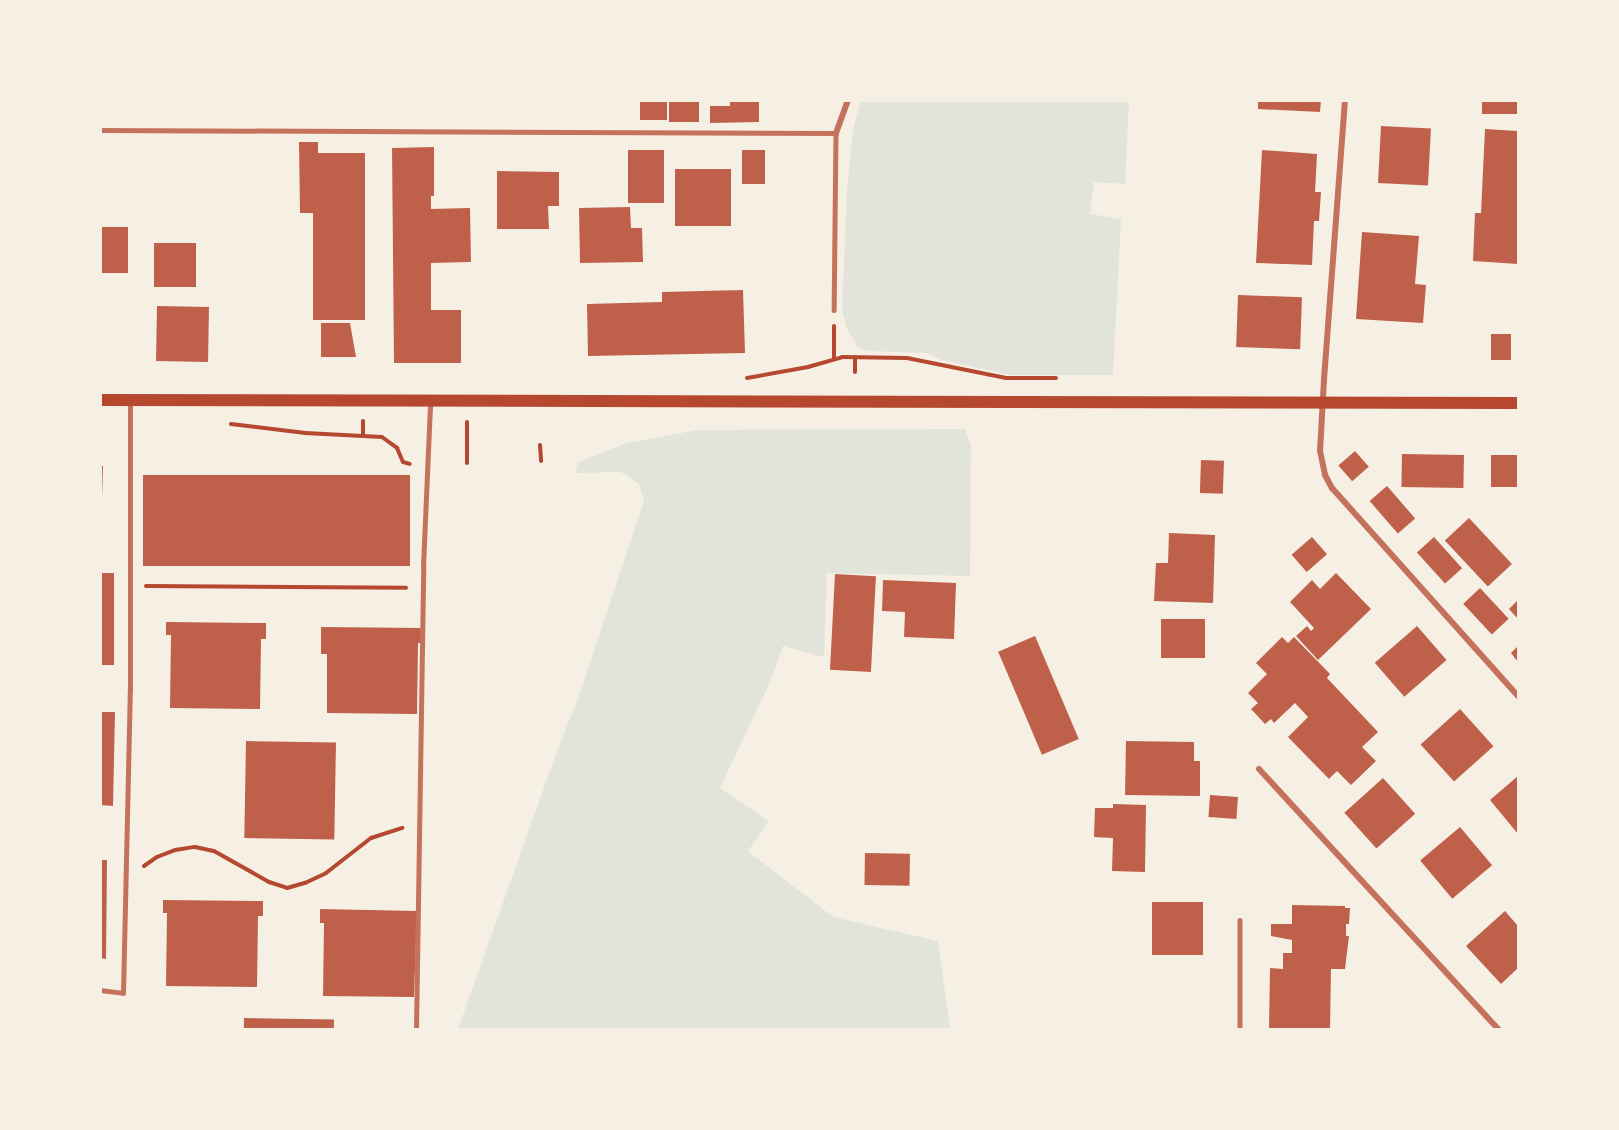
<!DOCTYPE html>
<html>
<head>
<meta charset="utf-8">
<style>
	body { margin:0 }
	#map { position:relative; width:1619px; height:1130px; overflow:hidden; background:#f6efe4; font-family:"Playfair Display",serif }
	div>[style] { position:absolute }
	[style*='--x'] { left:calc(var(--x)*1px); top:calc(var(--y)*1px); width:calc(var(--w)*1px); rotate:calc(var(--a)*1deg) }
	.green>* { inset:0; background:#e2e4dc }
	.building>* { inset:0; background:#bf614a; transform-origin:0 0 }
	.path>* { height:4px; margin:-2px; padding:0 2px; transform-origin:2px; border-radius:2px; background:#b5482f }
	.service>* { height:4.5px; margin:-2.25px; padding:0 2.25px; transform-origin:2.25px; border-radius:2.25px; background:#c5725c }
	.minor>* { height:6px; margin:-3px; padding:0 3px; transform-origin:3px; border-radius:3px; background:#c5725c }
	.secondary>* { height:12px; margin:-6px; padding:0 6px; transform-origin:6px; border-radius:6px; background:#b5482f }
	span { translate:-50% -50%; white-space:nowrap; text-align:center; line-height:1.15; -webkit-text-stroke:4.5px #f6efe4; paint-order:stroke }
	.frame { position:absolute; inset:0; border:102px solid #f6efe4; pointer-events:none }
</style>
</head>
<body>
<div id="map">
	<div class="green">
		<div style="clip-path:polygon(861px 101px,1129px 101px,1125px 184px,1094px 182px,1090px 214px,1121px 219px,1113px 375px,1010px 375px,942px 360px,927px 353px,867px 351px,858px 347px,847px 329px,842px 310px,847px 191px,853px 129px)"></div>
		<div style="clip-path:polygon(965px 429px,971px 446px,970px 576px,827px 573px,824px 657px,783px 646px,771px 680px,720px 788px,769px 821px,748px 851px,833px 917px,938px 941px,950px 1029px,458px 1029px,557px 751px,579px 696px,644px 501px,639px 484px,621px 472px,575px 473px,578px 462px,627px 443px,697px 430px)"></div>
	</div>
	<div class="building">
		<div style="left:640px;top:100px;width:27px;height:20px"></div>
		<div style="left:669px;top:100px;width:30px;height:22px"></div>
		<div style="clip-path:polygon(730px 100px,759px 100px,759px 122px,710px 123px,710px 106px,730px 106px)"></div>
		<div style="clip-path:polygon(1258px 100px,1321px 100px,1320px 112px,1258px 109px)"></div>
		<div style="left:1482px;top:100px;width:36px;height:14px"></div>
		<div style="left:1381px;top:126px;width:50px;height:57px;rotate:3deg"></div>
		<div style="clip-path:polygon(1485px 129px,1518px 131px,1518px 264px,1473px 261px,1475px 213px,1481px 213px)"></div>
		<div style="clip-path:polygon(299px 142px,318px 142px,318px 153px,365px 153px,365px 320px,313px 320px,313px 213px,300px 213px)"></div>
		<div style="clip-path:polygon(434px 147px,434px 196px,431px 196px,431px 209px,470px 208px,471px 262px,431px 263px,431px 310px,461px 310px,461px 363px,394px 363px,392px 148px)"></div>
		<div style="left:628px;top:150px;width:36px;height:53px"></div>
		<div style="left:742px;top:150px;width:23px;height:34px"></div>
		<div style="clip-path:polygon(1262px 150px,1317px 154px,1315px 192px,1321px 192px,1319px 221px,1314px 221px,1312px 265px,1256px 263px)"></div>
		<div style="left:675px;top:169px;width:56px;height:57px"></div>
		<div style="clip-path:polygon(497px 171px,559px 172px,559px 206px,548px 206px,549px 229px,497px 229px)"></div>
		<div style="clip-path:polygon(630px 207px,631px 228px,642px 228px,643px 262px,580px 263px,579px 208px)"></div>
		<div style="left:100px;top:227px;width:28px;height:46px"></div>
		<div style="clip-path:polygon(1362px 232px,1419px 236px,1415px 284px,1426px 285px,1423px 323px,1356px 319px)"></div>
		<div style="left:154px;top:243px;width:42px;height:44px"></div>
		<div style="clip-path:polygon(743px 290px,745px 353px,588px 356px,587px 304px,662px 302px,662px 292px)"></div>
		<div style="left:1238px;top:295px;width:64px;height:52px;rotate:2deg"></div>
		<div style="left:157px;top:306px;width:52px;height:55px;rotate:1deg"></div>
		<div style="clip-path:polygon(321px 323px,350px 323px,356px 357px,321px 357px)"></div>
		<div style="left:1491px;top:334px;width:20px;height:26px"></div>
		<div style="left:1355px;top:451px;width:21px;height:22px;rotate:49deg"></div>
		<div style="left:1402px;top:454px;width:62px;height:33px;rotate:1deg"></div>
		<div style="left:1491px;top:455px;width:27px;height:32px"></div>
		<div style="left:1201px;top:460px;width:23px;height:33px;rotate:2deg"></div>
		<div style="clip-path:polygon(100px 466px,103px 466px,102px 499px,100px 499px)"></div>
		<div style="left:143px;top:475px;width:267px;height:91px"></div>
		<div style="left:1387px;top:486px;width:43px;height:23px;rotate:49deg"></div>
		<div style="left:1469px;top:518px;width:63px;height:33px;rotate:47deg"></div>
		<div style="clip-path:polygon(1169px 533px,1215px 535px,1213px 603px,1154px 601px,1156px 563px,1168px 563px)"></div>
		<div style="left:1312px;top:537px;width:23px;height:27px;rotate:49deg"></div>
		<div style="left:1434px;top:537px;width:42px;height:23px;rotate:48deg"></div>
		<div style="left:100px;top:573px;width:14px;height:92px"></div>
		<div style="clip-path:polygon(1336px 573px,1371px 609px,1318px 660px,1296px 636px,1307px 626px,1311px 631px,1314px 628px,1290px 602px,1312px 580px,1320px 589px)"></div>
		<div style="left:835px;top:574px;width:41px;height:96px;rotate:3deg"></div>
		<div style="clip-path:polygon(883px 580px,956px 583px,954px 639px,904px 637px,905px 612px,882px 611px)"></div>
		<div style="left:1480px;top:588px;width:42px;height:23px;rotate:47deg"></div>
		<div style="clip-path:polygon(1518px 600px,1518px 619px,1509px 609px)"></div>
		<div style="left:1161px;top:619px;width:44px;height:39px"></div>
		<div style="clip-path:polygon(166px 622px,266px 623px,266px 639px,261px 639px,260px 709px,170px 708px,171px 635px,166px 635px)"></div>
		<div style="left:1417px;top:626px;width:45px;height:56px;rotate:49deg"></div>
		<div style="clip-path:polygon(321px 627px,422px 628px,422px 643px,418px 643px,417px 714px,327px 713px,327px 654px,321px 654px)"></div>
		<div style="left:1035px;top:636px;width:112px;height:40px;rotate:67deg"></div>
		<div style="clip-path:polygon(1282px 637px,1288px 643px,1294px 637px,1330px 674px,1327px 678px,1378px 732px,1362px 747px,1376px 761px,1351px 785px,1337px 771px,1329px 779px,1288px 737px,1308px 717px,1295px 703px,1274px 723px,1271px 719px,1265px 724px,1251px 709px,1258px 703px,1248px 693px,1267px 674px,1256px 663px)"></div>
		<div style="clip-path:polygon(1518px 646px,1518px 662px,1511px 653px)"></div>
		<div style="left:1460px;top:709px;width:50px;height:53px;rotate:48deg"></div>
		<div style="clip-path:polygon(100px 712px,115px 712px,113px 806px,100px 805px)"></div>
		<div style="left:246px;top:741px;width:90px;height:97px;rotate:1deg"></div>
		<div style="clip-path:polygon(1126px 741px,1194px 742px,1194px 761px,1200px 761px,1200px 796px,1125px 795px)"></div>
		<div style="clip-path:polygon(1518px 776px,1518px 834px,1490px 800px)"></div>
		<div style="left:1383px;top:778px;width:48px;height:52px;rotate:48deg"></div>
		<div style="left:1210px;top:795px;width:28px;height:22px;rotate:4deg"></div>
		<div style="clip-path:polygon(1113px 804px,1146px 805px,1145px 872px,1112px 871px,1113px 838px,1094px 837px,1095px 808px,1113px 808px)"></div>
		<div style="left:1460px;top:827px;width:50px;height:52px;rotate:50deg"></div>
		<div style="left:865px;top:853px;width:45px;height:32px;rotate:1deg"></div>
		<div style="clip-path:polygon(100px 860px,107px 860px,106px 959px,100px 958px)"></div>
		<div style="clip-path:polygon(163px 900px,263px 901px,263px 916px,258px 916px,257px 987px,166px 986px,167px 913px,163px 913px)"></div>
		<div style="left:1152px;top:902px;width:51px;height:53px"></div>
		<div style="clip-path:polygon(1292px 905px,1345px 906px,1345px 908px,1350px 908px,1349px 924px,1346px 924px,1346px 936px,1349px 936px,1345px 969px,1331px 969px,1330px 1030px,1269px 1030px,1270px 968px,1283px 969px,1283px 953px,1292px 953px,1292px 940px,1271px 936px,1271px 924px,1292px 924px)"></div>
		<div style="clip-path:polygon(320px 909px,417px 911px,414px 997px,323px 996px,324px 923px,320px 923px)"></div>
		<div style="clip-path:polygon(1505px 911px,1518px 926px,1518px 968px,1501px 984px,1466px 946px)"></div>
		<div style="left:244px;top:1018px;width:90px;height:12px;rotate:1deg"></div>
	</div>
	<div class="path">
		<div style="--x:855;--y:357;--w:15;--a:90"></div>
		<div style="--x:834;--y:358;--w:32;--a:-90"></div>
		<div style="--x:747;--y:378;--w:62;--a:-10.2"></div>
		<div style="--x:808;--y:367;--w:35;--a:-16"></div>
		<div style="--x:842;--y:357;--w:65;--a:0.9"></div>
		<div style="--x:907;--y:358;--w:101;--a:11.4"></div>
		<div style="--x:1006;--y:378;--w:50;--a:0"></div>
		<div style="--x:231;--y:424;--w:75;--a:6.9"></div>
		<div style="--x:305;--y:433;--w:77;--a:3"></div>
		<div style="--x:382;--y:437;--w:19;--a:36"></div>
		<div style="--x:397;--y:448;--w:15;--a:67"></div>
		<div style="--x:403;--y:462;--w:7;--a:16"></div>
		<div style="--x:363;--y:435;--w:14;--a:-90"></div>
		<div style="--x:540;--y:445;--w:16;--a:86"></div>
		<div style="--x:467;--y:463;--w:41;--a:-90"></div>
		<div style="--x:146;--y:586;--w:260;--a:0.4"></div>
		<div style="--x:144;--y:866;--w:16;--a:-35"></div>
		<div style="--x:157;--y:857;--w:19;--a:-21"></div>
		<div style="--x:175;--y:850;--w:20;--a:-9"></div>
		<div style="--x:195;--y:847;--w:19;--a:12"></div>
		<div style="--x:214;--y:851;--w:63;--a:29.4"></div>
		<div style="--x:269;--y:882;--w:19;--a:18"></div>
		<div style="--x:287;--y:888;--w:19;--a:-16"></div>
		<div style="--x:305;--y:883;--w:23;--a:-25"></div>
		<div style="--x:326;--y:873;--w:57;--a:-37.9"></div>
		<div style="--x:371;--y:838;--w:33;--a:-18"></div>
	</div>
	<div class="service">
		<div style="--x:100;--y:130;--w:736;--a:0.23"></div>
		<div style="--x:836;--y:133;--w:177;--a:90.6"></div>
		<div style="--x:1240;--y:920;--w:110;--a:90"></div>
		<div style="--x:100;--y:990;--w:23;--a:7"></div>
		<div style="--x:123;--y:993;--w:304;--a:-88.7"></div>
		<div style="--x:130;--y:689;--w:287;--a:-90"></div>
		<div style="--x:416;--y:1030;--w:464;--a:-89.1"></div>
		<div style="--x:423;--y:566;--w:163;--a:-87.5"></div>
	</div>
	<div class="minor">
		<div style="--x:1345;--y:100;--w:281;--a:94.3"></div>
		<div style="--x:1324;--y:380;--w:71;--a:93.2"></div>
		<div style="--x:1320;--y:451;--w:25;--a:78"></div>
		<div style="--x:1325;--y:475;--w:15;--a:62"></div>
		<div style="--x:1332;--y:488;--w:279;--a:48.2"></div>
		<div style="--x:836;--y:133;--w:35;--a:-70"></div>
		<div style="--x:1259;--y:769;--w:355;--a:47.4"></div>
	</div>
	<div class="secondary">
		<div style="--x:100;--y:400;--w:1418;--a:0.12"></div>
	</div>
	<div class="frame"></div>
</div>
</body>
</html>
